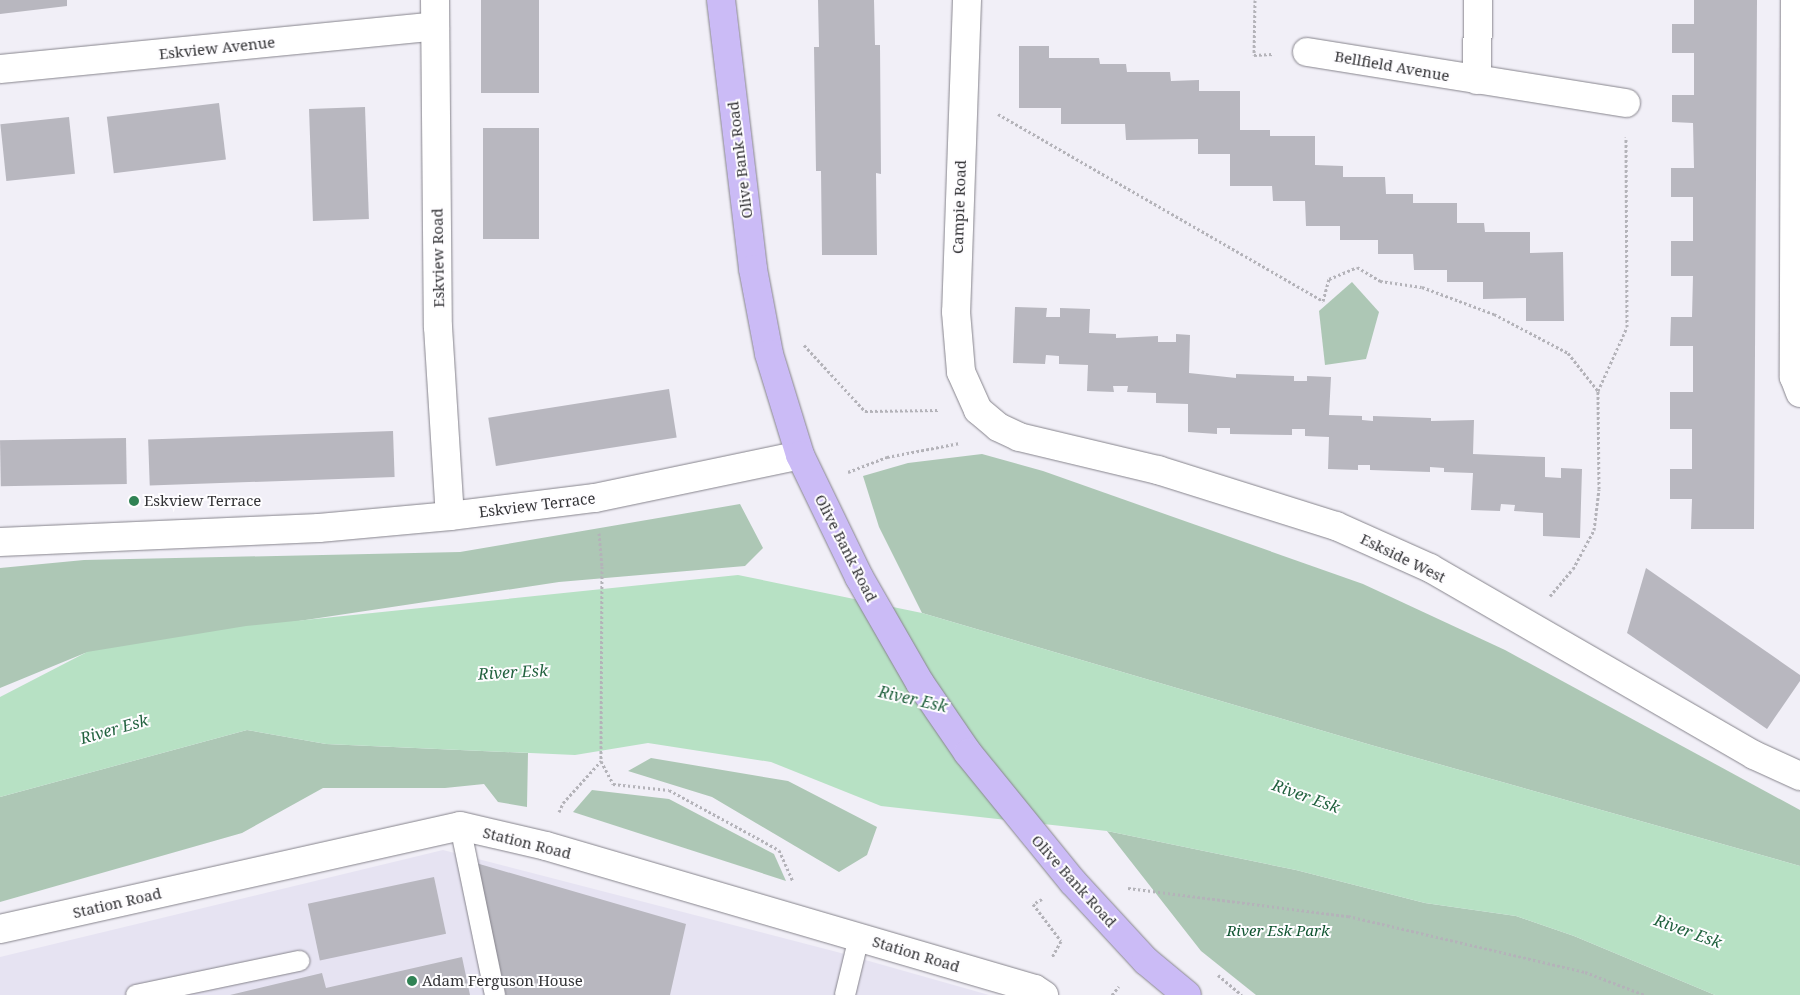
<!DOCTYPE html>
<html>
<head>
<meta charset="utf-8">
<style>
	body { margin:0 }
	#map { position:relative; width:1800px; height:995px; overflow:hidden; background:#f1eff7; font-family:"Noto Serif",serif }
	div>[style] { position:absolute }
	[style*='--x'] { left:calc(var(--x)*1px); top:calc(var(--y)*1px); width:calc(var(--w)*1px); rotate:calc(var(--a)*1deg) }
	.built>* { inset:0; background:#e6e3f2 }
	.green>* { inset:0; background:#adc7b5 }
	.water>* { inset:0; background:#b7e1c4 }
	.building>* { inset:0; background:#b8b7bf; transform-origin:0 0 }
	.path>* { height:3px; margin-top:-1.5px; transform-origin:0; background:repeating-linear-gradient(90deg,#b4b3b9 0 2.5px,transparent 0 5px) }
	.roads { filter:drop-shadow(0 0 1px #86848c) drop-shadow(0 0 1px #86848c) }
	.service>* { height:20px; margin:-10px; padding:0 10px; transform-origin:10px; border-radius:10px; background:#fff }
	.minor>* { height:28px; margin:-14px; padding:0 14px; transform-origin:14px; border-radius:14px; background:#fff }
	.secondary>* { height:28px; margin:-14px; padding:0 14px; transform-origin:14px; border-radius:14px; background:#fff }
	.primary>* { height:28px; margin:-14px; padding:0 14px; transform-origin:14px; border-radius:14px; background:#cbbbf6 }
	.dots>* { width:14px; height:14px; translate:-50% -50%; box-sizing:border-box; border:2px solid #fefdff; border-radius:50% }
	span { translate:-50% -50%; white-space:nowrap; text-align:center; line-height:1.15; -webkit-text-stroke:4px #fefdff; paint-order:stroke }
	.street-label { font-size:15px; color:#333336 }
	.poi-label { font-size:15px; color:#333336 }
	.left { translate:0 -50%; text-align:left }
	.park-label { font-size:15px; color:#105431; font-style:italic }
	.water-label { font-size:16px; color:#21613e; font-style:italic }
</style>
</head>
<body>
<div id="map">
	<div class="built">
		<div style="clip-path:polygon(443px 850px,837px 952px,989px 995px,0 995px,0 957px)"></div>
	</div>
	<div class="green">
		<div style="clip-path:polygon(1352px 282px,1379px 312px,1366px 359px,1325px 365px,1319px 311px)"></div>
		<div style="clip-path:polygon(982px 454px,1043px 471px,1363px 584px,1505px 650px,1800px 810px,1800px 866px,1371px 745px,922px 613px,879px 527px,863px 476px,908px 463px)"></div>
		<div style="clip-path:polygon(740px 504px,763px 548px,745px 566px,559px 582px,85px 653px,0 688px,0 568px,84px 560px,460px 552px)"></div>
		<div style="clip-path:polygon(247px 730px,326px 744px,528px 753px,527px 807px,498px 802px,484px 784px,445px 788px,323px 788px,242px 833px,0 902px,0 797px)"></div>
		<div style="clip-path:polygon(651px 758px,788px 781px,877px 827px,867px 855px,839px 872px,712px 797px,628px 771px)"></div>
		<div style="clip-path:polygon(592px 790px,669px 799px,774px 854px,786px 881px,573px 812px)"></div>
		<div style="clip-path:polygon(1107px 831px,1296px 870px,1425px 903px,1516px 916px,1574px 936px,1715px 995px,1256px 995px,1201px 951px)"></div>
	</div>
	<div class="water">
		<div style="clip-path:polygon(738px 575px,922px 613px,1371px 745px,1800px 866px,1800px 995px,1715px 995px,1574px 936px,1516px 916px,1425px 903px,1296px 870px,1107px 831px,881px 806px,771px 762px,648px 743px,575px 755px,326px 744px,247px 730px,0 797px,0 697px,87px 652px,246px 626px)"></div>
	</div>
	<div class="building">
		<div style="clip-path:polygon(0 0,67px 0,67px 6px,0 14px)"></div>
		<div style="left:481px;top:0;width:58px;height:93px"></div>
		<div style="clip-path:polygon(818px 0,874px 0,875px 45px,880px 45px,881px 174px,876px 173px,877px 255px,822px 255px,821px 171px,816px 171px,814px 47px,819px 47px)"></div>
		<div style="clip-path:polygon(1694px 0,1757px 0,1754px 529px,1691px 529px,1692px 499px,1670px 499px,1670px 469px,1692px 469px,1692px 429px,1670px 429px,1670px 392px,1693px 392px,1693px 346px,1670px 346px,1671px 317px,1692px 317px,1693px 276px,1671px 276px,1671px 241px,1693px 241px,1693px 197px,1671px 197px,1671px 168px,1694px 168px,1693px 123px,1672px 122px,1672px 95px,1694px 95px,1694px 53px,1672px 53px,1672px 24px,1694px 24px)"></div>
		<div style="clip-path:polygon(1019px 46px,1049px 46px,1049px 58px,1099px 58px,1100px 64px,1126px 64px,1127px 72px,1170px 72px,1171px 81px,1199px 80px,1199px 91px,1240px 91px,1240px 130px,1270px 130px,1270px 136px,1315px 136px,1315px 165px,1343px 166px,1343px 177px,1385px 177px,1386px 194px,1413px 194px,1413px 203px,1457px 203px,1457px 223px,1484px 223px,1485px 232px,1530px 232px,1530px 253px,1563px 252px,1564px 321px,1526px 321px,1526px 298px,1483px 299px,1483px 282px,1447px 282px,1447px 270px,1414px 270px,1413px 254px,1378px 254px,1378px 240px,1340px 240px,1340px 226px,1306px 226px,1305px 201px,1273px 201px,1272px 186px,1230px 186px,1230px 154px,1198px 154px,1198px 139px,1126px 140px,1125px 124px,1061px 124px,1061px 108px,1019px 108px)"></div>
		<div style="left:219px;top:103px;width:57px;height:113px;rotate:83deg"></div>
		<div style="left:365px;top:107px;width:112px;height:56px;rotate:88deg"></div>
		<div style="left:69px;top:117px;width:57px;height:69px;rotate:84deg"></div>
		<div style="left:483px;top:128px;width:56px;height:111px"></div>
		<div style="clip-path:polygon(1015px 307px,1047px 308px,1046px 317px,1060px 317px,1060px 308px,1090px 309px,1089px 333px,1116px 334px,1116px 338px,1158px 336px,1158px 342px,1176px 342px,1176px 334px,1190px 335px,1189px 373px,1236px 378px,1236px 374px,1294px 376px,1294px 381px,1307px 381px,1307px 376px,1331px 377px,1329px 415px,1362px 416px,1362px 420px,1373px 421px,1373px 416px,1431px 418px,1431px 421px,1474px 420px,1473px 454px,1545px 457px,1545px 477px,1561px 478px,1561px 468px,1582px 469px,1580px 538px,1543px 536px,1543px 513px,1514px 511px,1515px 505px,1501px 504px,1500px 511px,1471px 510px,1473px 473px,1444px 472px,1444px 468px,1430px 467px,1430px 472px,1370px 470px,1370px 465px,1358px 465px,1358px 470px,1328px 469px,1329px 437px,1305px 436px,1305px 429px,1292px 429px,1292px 435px,1230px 434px,1230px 428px,1217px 428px,1217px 434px,1188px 432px,1188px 404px,1156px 403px,1156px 393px,1127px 392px,1128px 386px,1113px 386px,1114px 392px,1087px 391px,1088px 365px,1059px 364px,1059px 356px,1046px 355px,1045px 364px,1013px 363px)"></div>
		<div style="left:669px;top:389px;width:49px;height:183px;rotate:81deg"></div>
		<div style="left:393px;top:431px;width:46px;height:245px;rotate:88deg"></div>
		<div style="left:126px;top:438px;width:46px;height:126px;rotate:89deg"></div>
		<div style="clip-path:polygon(1646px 568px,1800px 675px,1800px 681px,1767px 729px,1627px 633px)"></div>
		<div style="clip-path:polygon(476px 863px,686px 924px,670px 995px,506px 995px)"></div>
		<div style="left:434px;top:877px;width:58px;height:129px;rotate:78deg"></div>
		<div style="clip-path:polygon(462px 957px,470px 995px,230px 995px,322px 973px,326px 988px)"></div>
	</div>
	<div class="path">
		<div style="--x:1255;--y:0;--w:55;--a:91"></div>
		<div style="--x:1254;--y:55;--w:20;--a:-3"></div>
		<div style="--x:998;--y:114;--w:375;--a:29.9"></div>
		<div style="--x:1323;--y:301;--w:23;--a:-75"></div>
		<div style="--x:1329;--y:279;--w:30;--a:-23"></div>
		<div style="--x:1357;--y:267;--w:27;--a:31"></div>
		<div style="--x:1380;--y:281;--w:42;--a:8.1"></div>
		<div style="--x:1422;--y:287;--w:77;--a:20.6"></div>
		<div style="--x:1494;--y:314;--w:84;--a:27.8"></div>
		<div style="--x:1568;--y:353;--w:48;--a:51.7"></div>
		<div style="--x:804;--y:345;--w:90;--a:47.3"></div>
		<div style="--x:865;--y:411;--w:74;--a:-0.8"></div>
		<div style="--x:848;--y:472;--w:42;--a:-21"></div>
		<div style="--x:887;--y:457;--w:74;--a:-10.9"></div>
		<div style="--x:599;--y:533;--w:33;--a:85"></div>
		<div style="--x:602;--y:566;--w:195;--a:90.3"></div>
		<div style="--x:601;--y:761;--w:26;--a:62"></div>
		<div style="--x:613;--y:784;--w:56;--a:6.1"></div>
		<div style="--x:669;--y:790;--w:125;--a:28.6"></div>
		<div style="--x:779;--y:850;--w:34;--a:66"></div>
		<div style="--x:1550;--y:596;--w:35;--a:-50"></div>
		<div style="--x:1573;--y:569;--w:44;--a:-61.7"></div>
		<div style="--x:1594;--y:530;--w:41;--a:-83"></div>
		<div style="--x:1599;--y:489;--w:98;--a:-90.6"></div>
		<div style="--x:1598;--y:391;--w:70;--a:-65.6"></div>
		<div style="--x:1627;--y:327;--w:190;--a:-90.3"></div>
		<div style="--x:559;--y:812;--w:10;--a:-66"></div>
		<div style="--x:563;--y:803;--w:57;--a:-47.9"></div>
		<div style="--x:1128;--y:888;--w:222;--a:7.3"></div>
		<div style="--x:1348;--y:916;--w:244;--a:13.3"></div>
		<div style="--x:1585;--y:972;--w:64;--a:21"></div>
		<div style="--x:1042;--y:899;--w:10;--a:151"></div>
		<div style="--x:1033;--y:904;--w:46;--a:52.9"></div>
		<div style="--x:1061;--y:941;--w:18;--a:119"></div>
		<div style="--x:1218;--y:975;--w:31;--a:40"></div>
		<div style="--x:1112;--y:995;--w:11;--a:-52"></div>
	</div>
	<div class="roads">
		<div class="service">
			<div style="--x:460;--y:826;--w:173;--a:78.3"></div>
			<div style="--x:136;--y:995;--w:167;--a:-11.8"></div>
			<div style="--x:845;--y:995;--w:60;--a:-76.4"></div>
		</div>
		<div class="minor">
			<div style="--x:435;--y:0;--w:327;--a:89.5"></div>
			<div style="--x:438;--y:327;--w:189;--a:86.4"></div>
			<div style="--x:967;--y:0;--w:312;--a:92"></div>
			<div style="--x:956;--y:312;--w:60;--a:85.2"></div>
			<div style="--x:961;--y:372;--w:42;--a:65.9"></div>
			<div style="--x:978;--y:410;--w:26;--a:40"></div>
			<div style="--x:998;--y:427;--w:23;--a:25"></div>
			<div style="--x:1019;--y:437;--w:143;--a:13.4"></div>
			<div style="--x:1158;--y:470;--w:187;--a:17.5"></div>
			<div style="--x:1336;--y:526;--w:103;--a:24.1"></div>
			<div style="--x:1430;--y:568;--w:374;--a:30"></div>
			<div style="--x:1754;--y:755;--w:51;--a:24.5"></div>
			<div style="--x:1795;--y:0;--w:377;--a:90.2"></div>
			<div style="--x:1794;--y:377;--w:17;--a:69"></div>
			<div style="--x:1307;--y:52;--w:323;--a:9.1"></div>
			<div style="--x:0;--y:69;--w:437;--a:-5.6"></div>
			<div style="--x:1477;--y:80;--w:80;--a:-89.3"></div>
			<div style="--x:0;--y:929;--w:471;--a:-12.6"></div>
			<div style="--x:460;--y:826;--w:88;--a:13.1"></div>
			<div style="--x:546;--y:846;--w:509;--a:16.3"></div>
			<div style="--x:1035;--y:989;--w:11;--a:34"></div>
		</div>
		<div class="secondary">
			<div style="--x:0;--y:542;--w:319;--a:-2.5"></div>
			<div style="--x:319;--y:528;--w:132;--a:-5.2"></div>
			<div style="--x:450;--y:516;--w:146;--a:-7.1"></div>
			<div style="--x:595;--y:498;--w:209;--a:-11.8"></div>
		</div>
		<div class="primary">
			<div style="--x:721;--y:0;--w:271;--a:83.2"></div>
			<div style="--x:753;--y:269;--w:86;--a:79.3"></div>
			<div style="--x:769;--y:354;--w:106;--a:72.9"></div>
			<div style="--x:800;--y:455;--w:136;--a:64.2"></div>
			<div style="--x:859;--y:577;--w:122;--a:60.1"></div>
			<div style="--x:920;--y:683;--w:85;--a:55.6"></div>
			<div style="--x:968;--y:753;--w:166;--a:50.9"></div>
			<div style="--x:1073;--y:882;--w:108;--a:47.3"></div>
			<div style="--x:1146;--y:961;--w:53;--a:39.7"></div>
		</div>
	</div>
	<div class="dots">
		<div style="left:134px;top:501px;background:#308254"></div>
		<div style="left:412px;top:981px;background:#308254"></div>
	</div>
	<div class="street-label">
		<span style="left:217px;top:48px;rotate:-6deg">Eskview Avenue</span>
		<span style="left:1392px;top:66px;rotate:10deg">Bellfield Avenue</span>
		<span style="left:740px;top:160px;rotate:-97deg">Olive Bank Road</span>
		<span style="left:959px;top:207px;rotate:-88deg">Campie Road</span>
		<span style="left:438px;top:258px;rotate:-91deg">Eskview Road</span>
		<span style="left:537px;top:505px;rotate:-7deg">Eskview Terrace</span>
		<span style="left:846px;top:548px;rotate:63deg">Olive Bank Road</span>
		<span style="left:1403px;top:558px;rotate:26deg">Eskside West</span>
		<span style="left:527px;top:843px;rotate:14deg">Station Road</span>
		<span style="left:1074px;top:881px;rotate:48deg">Olive Bank Road</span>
		<span style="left:117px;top:903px;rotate:-13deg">Station Road</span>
		<span style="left:916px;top:954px;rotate:17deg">Station Road</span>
	</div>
	<div class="poi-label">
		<span class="left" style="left:144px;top:501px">Eskview Terrace</span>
		<span class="left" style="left:422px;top:981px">Adam Ferguson House</span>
	</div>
	<div class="park-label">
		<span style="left:1278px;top:931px">River Esk Park</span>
	</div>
	<div class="water-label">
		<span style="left:513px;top:672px;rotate:-3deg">River Esk</span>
		<span style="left:913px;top:699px;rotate:13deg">River Esk</span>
		<span style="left:114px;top:729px;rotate:-16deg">River Esk</span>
		<span style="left:1306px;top:796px;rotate:20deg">River Esk</span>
		<span style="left:1688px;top:931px;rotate:20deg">River Esk</span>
	</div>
</div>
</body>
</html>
